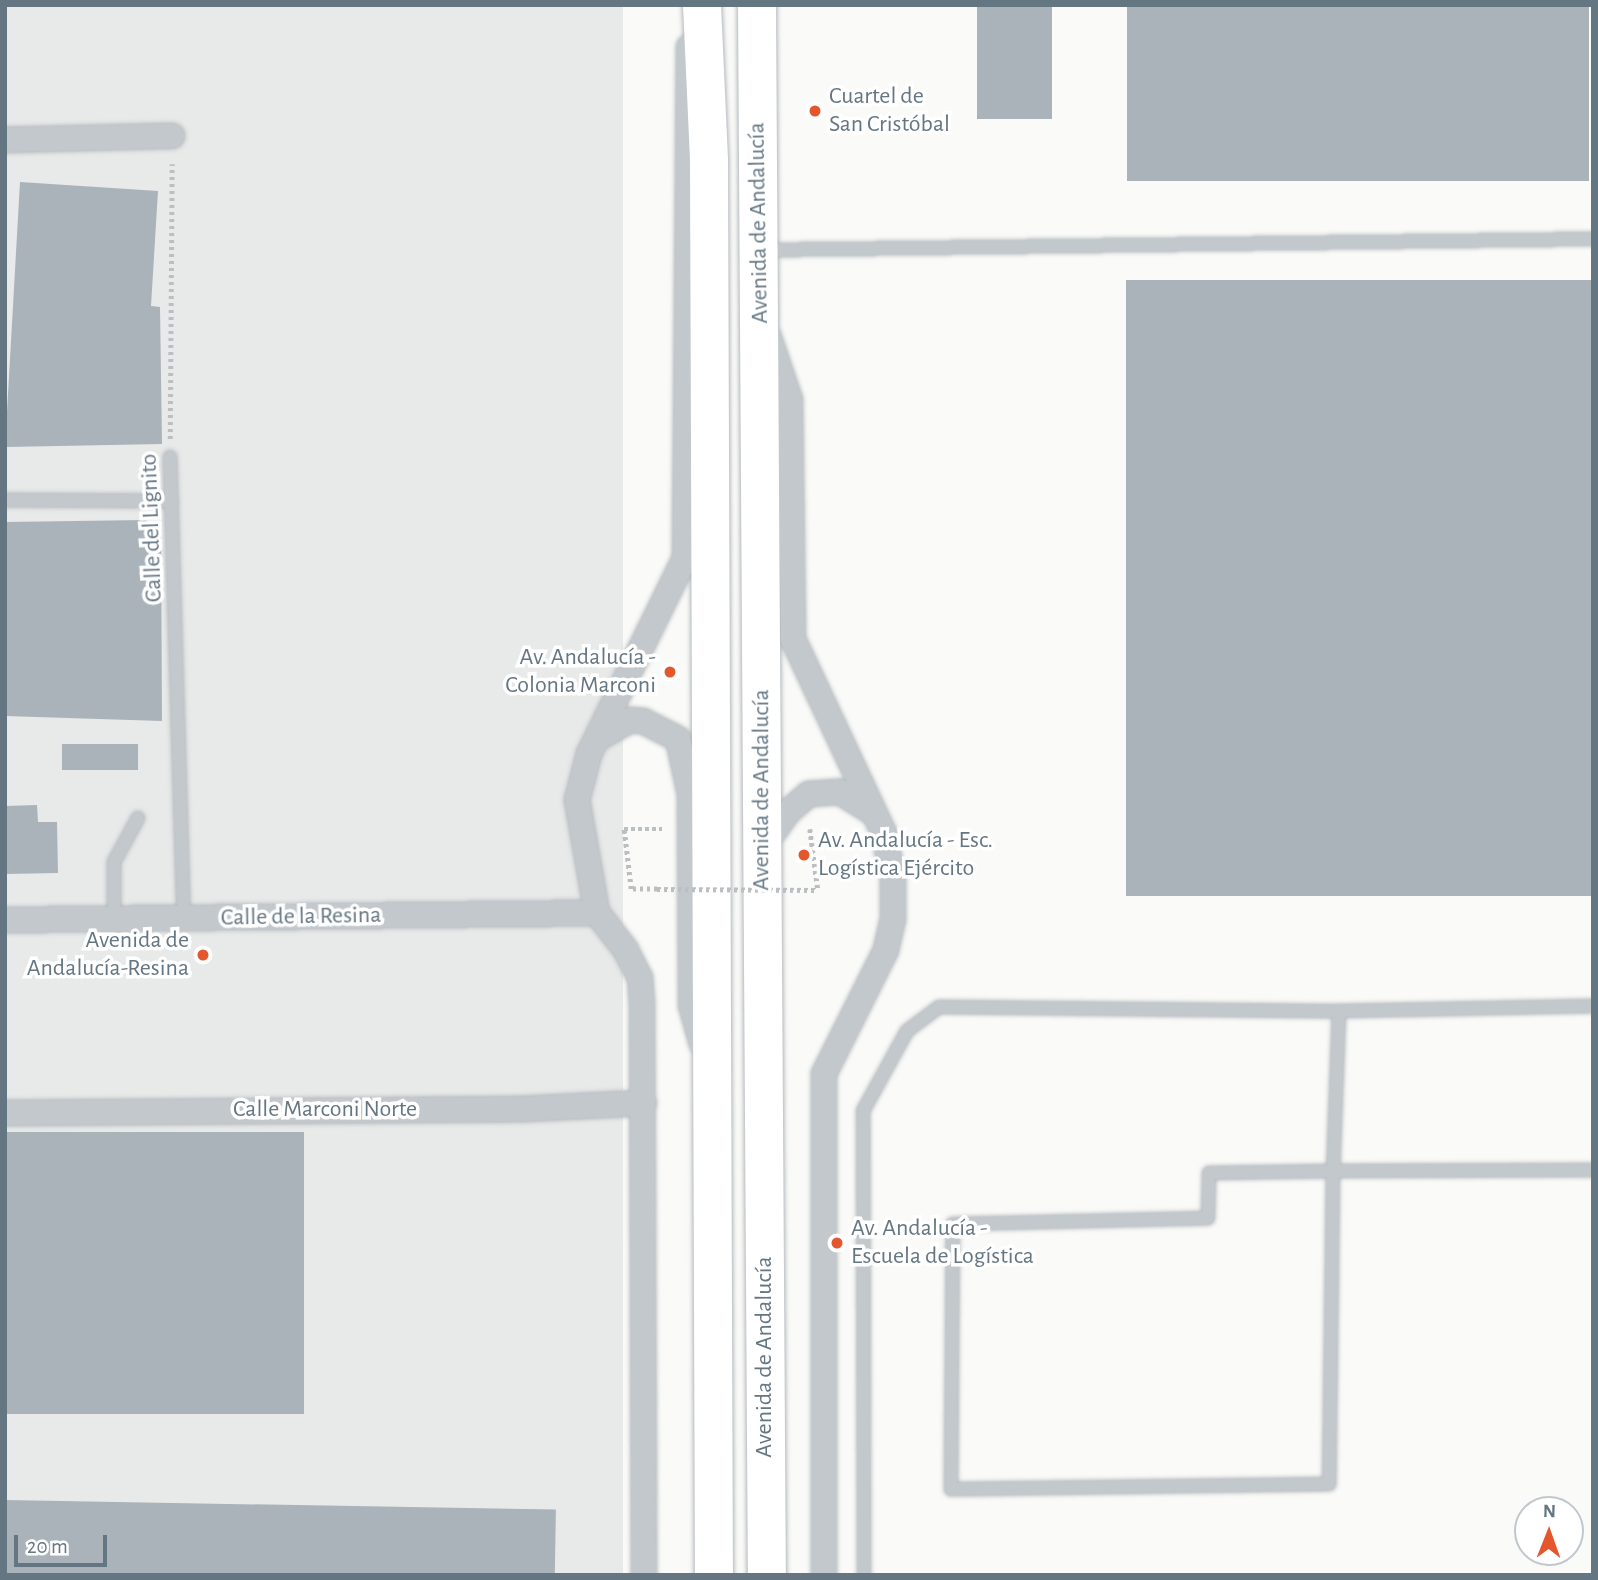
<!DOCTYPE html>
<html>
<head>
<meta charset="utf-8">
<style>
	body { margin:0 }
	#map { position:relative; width:1598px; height:1580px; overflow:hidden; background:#fafaf8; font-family:"Alegreya Sans",sans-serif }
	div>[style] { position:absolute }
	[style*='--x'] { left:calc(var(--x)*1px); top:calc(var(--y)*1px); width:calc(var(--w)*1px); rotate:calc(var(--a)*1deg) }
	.built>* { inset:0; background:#e8e9e9; transform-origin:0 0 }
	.building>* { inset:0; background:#aab3b9; transform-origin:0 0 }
	.path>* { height:4.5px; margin-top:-2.25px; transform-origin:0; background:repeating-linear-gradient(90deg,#bbbfc2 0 3.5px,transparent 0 7px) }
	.roads { filter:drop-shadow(0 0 2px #b5babe) drop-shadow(0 0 2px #b5babe) }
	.lane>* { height:12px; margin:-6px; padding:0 6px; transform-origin:6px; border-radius:6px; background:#c3c8cc }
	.street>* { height:24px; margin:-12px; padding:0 12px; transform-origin:12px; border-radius:12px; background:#c3c8cc }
	.primary>* { height:38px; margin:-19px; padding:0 19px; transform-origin:19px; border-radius:19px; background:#fff }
	.path-bridge>* { height:4.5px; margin-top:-2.25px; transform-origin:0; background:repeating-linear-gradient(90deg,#bbbfc2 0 3.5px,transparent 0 7px) }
	.dots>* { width:19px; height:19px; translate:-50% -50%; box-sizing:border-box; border:4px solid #fff; border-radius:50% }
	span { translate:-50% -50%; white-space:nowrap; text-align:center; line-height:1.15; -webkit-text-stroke:7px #fff; paint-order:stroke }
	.poi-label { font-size:24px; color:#657683 }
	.left { translate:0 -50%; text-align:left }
	.right { translate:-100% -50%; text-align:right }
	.street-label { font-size:24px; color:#657683 }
	.frame { position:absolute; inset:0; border:7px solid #657683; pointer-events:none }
	.north { position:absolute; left:1514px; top:1496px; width:70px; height:70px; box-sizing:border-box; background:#fff; border:2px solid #c1c8cd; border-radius:50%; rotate:1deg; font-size:19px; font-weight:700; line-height:28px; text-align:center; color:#657683 }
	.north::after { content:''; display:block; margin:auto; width:24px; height:32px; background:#e4572e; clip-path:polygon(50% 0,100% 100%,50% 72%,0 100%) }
	.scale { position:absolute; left:14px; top:1535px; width:93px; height:32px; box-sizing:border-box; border:4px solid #657683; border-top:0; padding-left:9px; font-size:21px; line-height:24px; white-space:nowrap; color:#657683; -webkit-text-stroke:5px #fff; paint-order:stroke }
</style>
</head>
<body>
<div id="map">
	<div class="built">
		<div style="left:5px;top:5px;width:618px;height:1570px"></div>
	</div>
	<div class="building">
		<div style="left:977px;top:5px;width:75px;height:114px"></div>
		<div style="left:1127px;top:5px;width:462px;height:176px"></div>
		<div style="clip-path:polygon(20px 182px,158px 191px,151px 306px,160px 307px,162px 444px,5px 447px)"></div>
		<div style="left:1593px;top:280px;width:616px;height:467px;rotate:90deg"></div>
		<div style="clip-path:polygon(146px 520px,161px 533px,162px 721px,5px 716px,5px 522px)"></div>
		<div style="left:62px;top:744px;width:76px;height:26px"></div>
		<div style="clip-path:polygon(37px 805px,38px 822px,57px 822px,58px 873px,5px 874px,5px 806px)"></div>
		<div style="left:304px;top:1132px;width:282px;height:299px;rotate:90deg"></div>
		<div style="left:5px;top:1500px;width:551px;height:75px;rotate:1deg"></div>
	</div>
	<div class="path">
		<div style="--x:170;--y:439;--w:275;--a:-89.6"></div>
		<div style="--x:810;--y:829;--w:62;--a:82.5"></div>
		<div style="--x:657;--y:889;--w:26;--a:180"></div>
		<div style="--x:631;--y:889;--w:60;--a:-96.7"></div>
		<div style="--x:624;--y:829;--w:38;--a:0"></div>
	</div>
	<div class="roads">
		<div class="lane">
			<div style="--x:763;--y:250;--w:830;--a:-0.76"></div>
			<div style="--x:170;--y:457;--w:462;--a:88.3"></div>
			<div style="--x:5;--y:500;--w:167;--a:0.3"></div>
			<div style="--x:114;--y:919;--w:57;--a:-90"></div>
			<div style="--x:114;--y:862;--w:50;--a:-61.4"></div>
			<div style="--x:1339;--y:1011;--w:160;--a:92.1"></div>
			<div style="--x:1333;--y:1171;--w:313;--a:90.7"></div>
			<div style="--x:1329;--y:1484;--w:378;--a:179.2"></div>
			<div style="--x:951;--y:1489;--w:265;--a:-89.6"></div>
			<div style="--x:953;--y:1224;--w:255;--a:-1.3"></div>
			<div style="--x:1208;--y:1218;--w:45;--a:-88.7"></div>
			<div style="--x:1209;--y:1173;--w:124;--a:-0.9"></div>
			<div style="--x:1333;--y:1171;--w:260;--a:-0.2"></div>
			<div style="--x:864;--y:1575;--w:464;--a:-90.1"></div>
			<div style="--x:863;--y:1111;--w:91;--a:-61.2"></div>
			<div style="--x:907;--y:1031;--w:40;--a:-37"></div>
			<div style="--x:939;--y:1007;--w:400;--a:0.6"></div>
			<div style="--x:1339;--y:1011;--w:254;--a:-1.1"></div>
		</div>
		<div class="street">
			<div style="--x:5;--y:140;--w:167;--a:-1.4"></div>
			<div style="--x:768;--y:335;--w:69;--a:71.3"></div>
			<div style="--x:790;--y:400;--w:239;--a:89.3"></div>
			<div style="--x:793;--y:639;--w:214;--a:64.9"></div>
			<div style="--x:884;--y:833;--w:46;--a:78.7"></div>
			<div style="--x:893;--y:878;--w:41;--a:90"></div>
			<div style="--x:893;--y:919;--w:32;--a:103"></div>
			<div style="--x:886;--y:950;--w:139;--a:116.6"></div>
			<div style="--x:824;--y:1074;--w:501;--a:90"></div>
			<div style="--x:598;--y:738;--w:37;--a:-29"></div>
			<div style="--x:630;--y:720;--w:13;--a:4"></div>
			<div style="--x:643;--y:721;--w:39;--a:27"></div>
			<div style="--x:678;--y:739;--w:56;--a:77.7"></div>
			<div style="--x:690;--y:794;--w:211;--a:89.7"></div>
			<div style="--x:691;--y:1005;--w:41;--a:74.2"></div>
			<div style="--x:763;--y:847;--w:43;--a:-54.5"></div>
			<div style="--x:788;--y:812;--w:28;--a:-41"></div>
			<div style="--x:809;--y:794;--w:31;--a:-4"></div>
			<div style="--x:840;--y:792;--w:39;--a:32"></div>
			<div style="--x:5;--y:920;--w:592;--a:-0.68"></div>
			<div style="--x:5;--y:1113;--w:518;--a:-0.44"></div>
			<div style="--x:523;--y:1109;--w:121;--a:-2.8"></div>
			<div style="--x:644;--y:1575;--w:571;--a:-90.2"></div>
			<div style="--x:642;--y:1004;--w:26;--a:-94"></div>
			<div style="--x:640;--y:978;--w:31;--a:-117"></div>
			<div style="--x:626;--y:950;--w:47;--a:-128.1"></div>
			<div style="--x:597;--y:913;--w:115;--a:-100"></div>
			<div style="--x:577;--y:800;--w:48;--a:-75.4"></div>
			<div style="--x:589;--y:754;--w:218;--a:-63.9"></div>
			<div style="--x:685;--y:558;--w:511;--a:-89.55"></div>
		</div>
		<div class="primary">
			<div style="--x:702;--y:5;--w:156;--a:87.4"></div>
			<div style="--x:709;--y:161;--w:1414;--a:89.8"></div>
			<div style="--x:757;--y:5;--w:1570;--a:89.64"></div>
		</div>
	</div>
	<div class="path-bridge">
		<div style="--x:657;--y:889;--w:161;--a:0.4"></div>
	</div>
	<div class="dots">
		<div style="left:815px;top:111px;background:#e4572e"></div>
		<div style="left:670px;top:672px;background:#e4572e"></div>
		<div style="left:804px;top:855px;background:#e4572e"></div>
		<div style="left:203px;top:955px;background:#e4572e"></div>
		<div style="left:837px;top:1243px;background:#e4572e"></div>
	</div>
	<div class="poi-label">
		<span class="left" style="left:829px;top:111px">Cuartel de<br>San Cristóbal</span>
		<span class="right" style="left:656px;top:672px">Av. Andalucía -<br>Colonia Marconi</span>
		<span class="left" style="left:818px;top:855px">Av. Andalucía - Esc.<br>Logística Ejército</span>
		<span class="right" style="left:189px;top:955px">Avenida de<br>Andalucía-Resina</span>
		<span class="left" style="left:851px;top:1243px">Av. Andalucía -<br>Escuela de Logística</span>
	</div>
	<div class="street-label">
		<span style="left:759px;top:223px;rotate:-91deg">Avenida de Andalucía</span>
		<span style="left:152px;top:528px;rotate:-92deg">Calle del Lignito</span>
		<span style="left:762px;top:790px;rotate:-90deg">Avenida de Andalucía</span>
		<span style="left:301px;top:917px;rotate:-1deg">Calle de la Resina</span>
		<span style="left:325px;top:1110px">Calle Marconi Norte</span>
		<span style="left:765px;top:1357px;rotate:-90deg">Avenida de Andalucía</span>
	</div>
	<div class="frame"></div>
	<div class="north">N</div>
	<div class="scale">20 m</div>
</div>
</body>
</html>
